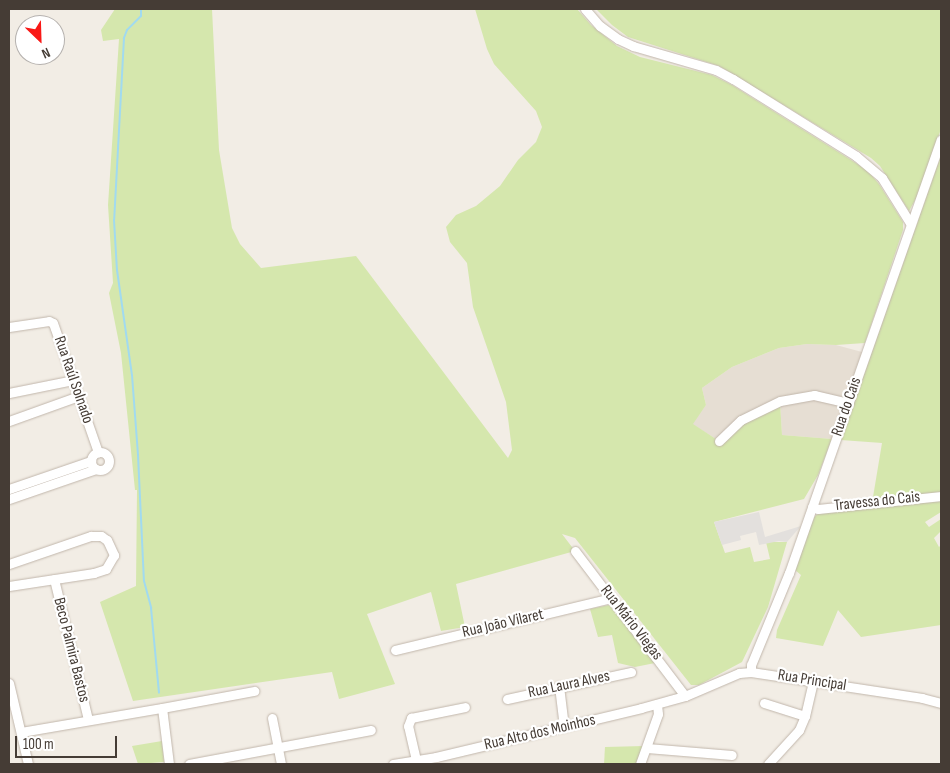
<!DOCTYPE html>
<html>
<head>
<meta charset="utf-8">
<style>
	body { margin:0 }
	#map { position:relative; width:950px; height:773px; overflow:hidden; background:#f2ede5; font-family:"Sofia Sans Condensed",sans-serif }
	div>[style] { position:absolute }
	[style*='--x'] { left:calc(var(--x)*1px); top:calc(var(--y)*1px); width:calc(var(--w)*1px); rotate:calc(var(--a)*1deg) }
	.residential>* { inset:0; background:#e6ded3 }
	.green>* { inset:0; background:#d5e7ad }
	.parking>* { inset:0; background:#e3e0dd }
	.stream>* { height:2px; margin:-1px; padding:0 1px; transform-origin:1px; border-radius:1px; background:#a1daf0 }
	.roads { filter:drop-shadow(0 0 1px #c1b6ab) drop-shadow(0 0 1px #c1b6ab) }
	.minor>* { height:9px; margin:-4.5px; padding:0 4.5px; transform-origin:4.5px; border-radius:4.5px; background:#fff }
	.minor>.ring { margin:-4.5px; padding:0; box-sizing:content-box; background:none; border:9px solid #fff; border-radius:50% }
	span { translate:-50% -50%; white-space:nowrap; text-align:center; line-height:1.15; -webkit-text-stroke:4.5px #fff; paint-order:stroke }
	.street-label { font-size:16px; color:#453c35 }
	.frame { position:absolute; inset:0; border:10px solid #453c35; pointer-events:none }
	.north { position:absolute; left:15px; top:15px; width:50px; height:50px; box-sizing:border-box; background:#fff; border:1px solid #b5b1ae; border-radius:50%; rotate:156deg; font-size:14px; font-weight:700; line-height:20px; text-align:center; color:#453c35 }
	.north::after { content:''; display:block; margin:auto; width:18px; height:22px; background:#f91916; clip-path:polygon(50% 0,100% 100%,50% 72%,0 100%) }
	.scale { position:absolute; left:15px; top:736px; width:102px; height:22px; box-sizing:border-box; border:2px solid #453c35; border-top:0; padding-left:6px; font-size:15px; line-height:18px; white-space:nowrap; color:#453c35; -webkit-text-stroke:4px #fff; paint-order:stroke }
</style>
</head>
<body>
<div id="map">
	<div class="residential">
		<div style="clip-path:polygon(807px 344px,836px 345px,862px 352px,832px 439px,782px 435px,780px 401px,719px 441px,692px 424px,706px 405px,702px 388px,732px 367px,779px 348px)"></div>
	</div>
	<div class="green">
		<div style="clip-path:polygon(115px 9px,212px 9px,219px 150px,232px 228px,240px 244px,261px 268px,356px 256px,508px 458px,512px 450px,506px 402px,473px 307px,467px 263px,450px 242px,446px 227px,456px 215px,476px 206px,500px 186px,518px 160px,536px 142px,542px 127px,536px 111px,494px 64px,487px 49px,475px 9px,577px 9px,591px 25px,617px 46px,640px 57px,712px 75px,732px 85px,867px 170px,879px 184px,903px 222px,903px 230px,865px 343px,836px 345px,807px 344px,779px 348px,732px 367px,702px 388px,706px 405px,693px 424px,719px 441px,732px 427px,780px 401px,782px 435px,832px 439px,818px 475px,804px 499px,714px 522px,725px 553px,750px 547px,754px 562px,770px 559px,766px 542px,787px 542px,768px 607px,742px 662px,699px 685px,691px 685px,575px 538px,562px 534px,575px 551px,456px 584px,465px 627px,441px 631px,431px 592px,367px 614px,395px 684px,339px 699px,332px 672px,133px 701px,100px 602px,136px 586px,137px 490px,135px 490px,121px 353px,109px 293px,113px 283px,108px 205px,119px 39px,103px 41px,101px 30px)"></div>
		<div style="clip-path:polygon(596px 9px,941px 9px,941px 129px,919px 193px,909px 211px,880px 166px,871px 158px,719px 66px,628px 37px,612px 25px)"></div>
		<div style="clip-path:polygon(941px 155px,941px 512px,925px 522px,929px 527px,941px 519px,941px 531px,934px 538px,939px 547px,941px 545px,941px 625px,861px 637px,838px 610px,823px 646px,776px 638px,777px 630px,801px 575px,795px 570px,810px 525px,815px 516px,823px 511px,872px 503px,882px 443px,841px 440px)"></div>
		<div style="clip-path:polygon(609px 605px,655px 663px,635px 667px,618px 663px,612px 635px,598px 637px,590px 609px)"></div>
		<div style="clip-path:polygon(162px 741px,164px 762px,138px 764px,132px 746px)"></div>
		<div style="clip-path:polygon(644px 746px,637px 764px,604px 764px,605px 747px)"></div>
	</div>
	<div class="parking">
		<div style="clip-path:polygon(759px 512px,765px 537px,801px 526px,787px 542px,779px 541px,759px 545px,756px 532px,740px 536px,741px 540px,722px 545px,714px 522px)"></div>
	</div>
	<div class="stream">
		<div style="--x:141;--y:9;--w:7;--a:90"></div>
		<div style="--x:141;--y:16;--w:20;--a:135"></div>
		<div style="--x:127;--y:30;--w:9;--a:111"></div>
		<div style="--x:124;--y:38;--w:182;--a:93.1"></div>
		<div style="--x:114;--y:220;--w:50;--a:86.6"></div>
		<div style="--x:117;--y:270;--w:106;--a:81.9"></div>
		<div style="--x:132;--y:375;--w:80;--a:85.7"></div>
		<div style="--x:138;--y:455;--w:126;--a:87.3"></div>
		<div style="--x:144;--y:581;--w:28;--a:75"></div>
		<div style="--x:151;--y:608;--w:85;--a:84.6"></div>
	</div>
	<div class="roads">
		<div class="minor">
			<div style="--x:585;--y:9;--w:23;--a:49"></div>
			<div style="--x:600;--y:26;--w:22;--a:36"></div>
			<div style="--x:618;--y:39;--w:17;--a:25"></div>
			<div style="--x:633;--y:46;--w:86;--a:16.1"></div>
			<div style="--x:716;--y:70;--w:19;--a:28"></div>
			<div style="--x:733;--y:79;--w:145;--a:32"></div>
			<div style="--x:856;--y:156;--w:34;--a:40"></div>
			<div style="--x:882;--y:178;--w:53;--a:58.1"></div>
			<div style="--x:9;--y:327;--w:40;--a:-8.5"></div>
			<div style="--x:49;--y:321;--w:4;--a:27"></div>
			<div style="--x:53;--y:323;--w:137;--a:70.8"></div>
			<div style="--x:9;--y:393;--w:65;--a:-11.5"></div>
			<div style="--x:9;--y:421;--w:74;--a:-19.7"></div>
			<div style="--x:719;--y:441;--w:30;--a:-44"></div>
			<div style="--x:741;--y:420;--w:43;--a:-26"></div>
			<div style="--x:780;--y:401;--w:35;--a:-10"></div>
			<div style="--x:814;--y:395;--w:36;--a:13"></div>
			<div class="ring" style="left:91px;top:452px;width:9px;height:9px"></div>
			<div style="--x:9;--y:489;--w:87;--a:-18.9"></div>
			<div style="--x:9;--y:499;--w:92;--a:-19"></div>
			<div style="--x:812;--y:507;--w:6;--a:18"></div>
			<div style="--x:818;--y:509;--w:124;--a:-6"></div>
			<div style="--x:575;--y:551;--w:182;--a:52.8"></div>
			<div style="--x:9;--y:564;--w:87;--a:-18.9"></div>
			<div style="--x:91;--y:536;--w:10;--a:0"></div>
			<div style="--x:101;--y:536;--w:7;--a:34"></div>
			<div style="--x:107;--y:540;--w:17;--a:65"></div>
			<div style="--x:114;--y:555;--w:16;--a:120"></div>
			<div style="--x:106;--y:569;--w:13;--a:162"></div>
			<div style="--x:94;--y:573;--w:86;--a:171.3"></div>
			<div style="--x:54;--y:579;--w:145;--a:76.4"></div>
			<div style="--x:395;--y:650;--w:222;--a:-13.5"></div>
			<div style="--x:751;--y:672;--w:7;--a:-90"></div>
			<div style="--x:751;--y:665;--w:100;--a:-67.6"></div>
			<div style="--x:789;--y:573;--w:459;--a:-70.7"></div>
			<div style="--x:9;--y:683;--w:83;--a:76.8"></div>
			<div style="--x:559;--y:686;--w:41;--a:83"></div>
			<div style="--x:507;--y:699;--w:127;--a:-12.3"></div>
			<div style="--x:764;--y:703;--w:43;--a:17.6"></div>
			<div style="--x:272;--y:718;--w:47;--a:78.9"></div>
			<div style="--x:21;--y:732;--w:143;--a:-9.7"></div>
			<div style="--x:647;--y:748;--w:85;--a:4.7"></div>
			<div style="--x:416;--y:760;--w:35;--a:-103"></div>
			<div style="--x:408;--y:726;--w:9;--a:-69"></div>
			<div style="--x:411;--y:718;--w:55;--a:-11.5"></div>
			<div style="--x:169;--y:764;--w:56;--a:-97.1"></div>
			<div style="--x:162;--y:708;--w:94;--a:-10.5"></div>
			<div style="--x:189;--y:764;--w:185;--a:-10.6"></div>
			<div style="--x:393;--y:764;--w:44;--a:-9.2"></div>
			<div style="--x:436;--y:757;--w:211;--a:-13.4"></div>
			<div style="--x:641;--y:708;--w:46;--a:-15.3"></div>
			<div style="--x:685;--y:696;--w:59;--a:-23.1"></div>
			<div style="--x:739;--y:673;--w:12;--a:-5"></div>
			<div style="--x:751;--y:672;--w:173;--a:8.6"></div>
			<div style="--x:922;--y:698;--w:20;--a:15"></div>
			<div style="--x:640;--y:764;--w:53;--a:-70.2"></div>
			<div style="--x:658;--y:714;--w:10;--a:-96"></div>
			<div style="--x:768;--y:764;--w:46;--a:-47.6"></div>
			<div style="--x:799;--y:730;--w:15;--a:-67"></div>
			<div style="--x:805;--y:716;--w:37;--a:-77"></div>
		</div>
	</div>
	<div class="street-label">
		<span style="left:73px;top:380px;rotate:71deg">Rua Raúl Solnado</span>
		<span style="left:847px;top:407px;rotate:-71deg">Rua do Cais</span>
		<span style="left:877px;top:502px;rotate:-6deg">Travessa do Cais</span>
		<span style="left:631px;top:623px;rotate:52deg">Rua Mário Viegas</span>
		<span style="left:503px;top:624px;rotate:-13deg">Rua João Vilaret</span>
		<span style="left:71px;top:650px;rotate:76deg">Beco Palmira Bastos</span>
		<span style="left:812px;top:681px;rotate:9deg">Rua Principal</span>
		<span style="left:569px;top:685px;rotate:-12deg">Rua Laura Alves</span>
		<span style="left:540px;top:733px;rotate:-13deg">Rua Alto dos Moinhos</span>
	</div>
	<div class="frame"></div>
	<div class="north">N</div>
	<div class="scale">100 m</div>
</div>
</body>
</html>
